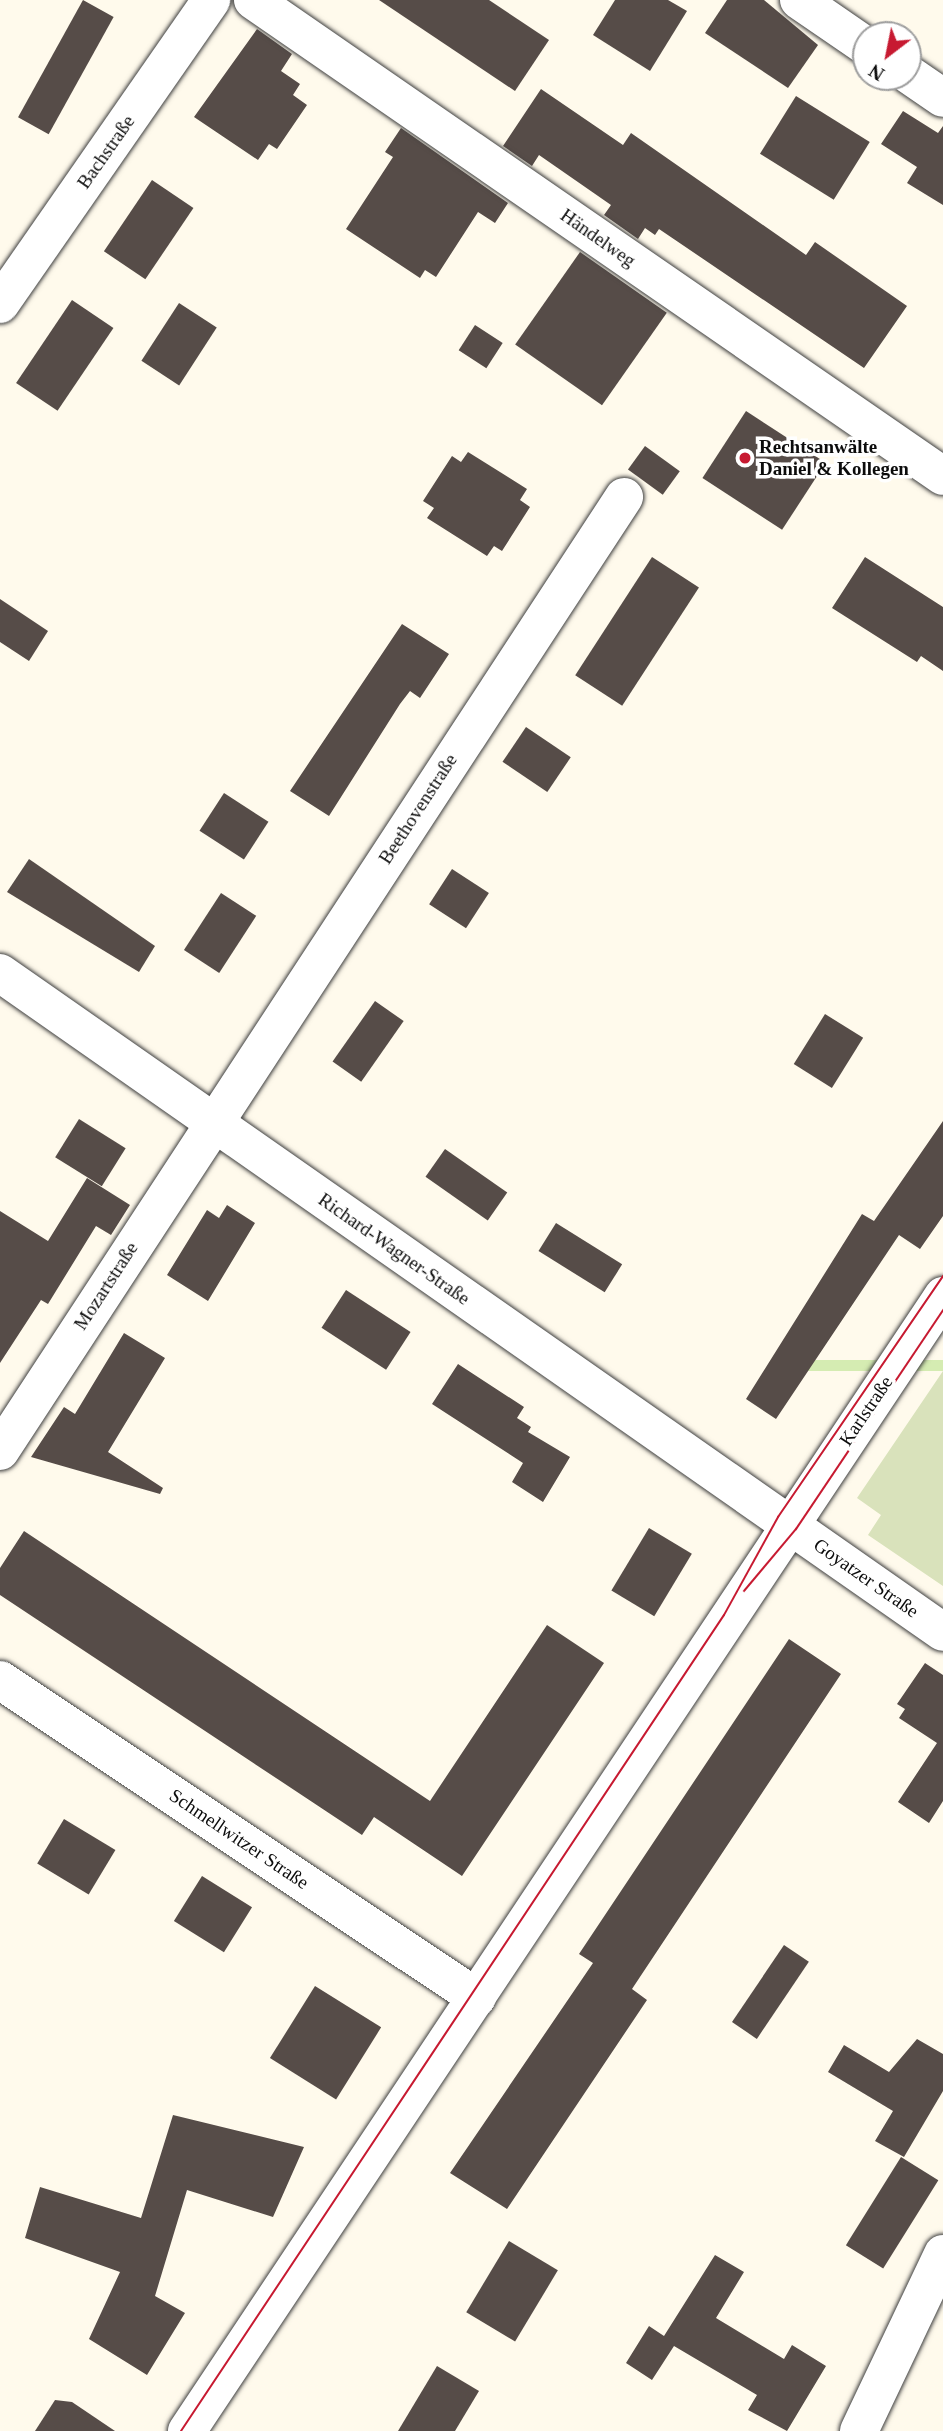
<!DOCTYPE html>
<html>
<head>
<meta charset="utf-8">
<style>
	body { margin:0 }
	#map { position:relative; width:943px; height:2431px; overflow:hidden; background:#fffaec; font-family:Georgia,serif }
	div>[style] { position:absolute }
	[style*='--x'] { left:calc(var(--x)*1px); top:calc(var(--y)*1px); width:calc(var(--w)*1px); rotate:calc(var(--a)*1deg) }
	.green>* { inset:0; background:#d5ecb2; transform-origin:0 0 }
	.cemetery>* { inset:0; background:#d9e2bb }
	.building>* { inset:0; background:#564c48; transform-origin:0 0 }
	.roads { filter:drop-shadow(0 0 2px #3f3f3f) drop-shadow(0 0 2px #3f3f3f) }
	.minor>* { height:38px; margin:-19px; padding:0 19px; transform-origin:19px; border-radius:19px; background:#fff }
	.tram>* { height:2px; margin:-1px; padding:0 1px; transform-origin:1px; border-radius:1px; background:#c71a31 }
	.dots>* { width:19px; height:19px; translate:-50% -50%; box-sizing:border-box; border:4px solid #fff; border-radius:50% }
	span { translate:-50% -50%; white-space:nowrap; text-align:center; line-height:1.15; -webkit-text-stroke:7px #fff; paint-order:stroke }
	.street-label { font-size:19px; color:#0c0c0c }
	.poi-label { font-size:19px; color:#0c0c0c; font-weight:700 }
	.left { translate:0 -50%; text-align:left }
	.north { position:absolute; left:852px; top:21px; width:70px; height:70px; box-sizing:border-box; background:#fff; border:2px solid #9e9e9e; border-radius:50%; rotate:212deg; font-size:19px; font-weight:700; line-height:28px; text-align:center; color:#0c0c0c }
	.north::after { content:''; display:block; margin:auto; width:24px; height:32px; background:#c71a31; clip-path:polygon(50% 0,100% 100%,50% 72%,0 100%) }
</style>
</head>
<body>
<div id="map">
	<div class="green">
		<div style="left:943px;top:1360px;width:11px;height:163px;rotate:90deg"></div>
	</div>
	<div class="cemetery">
		<div style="clip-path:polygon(943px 1371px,943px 1586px,868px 1535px,881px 1515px,857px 1498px)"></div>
	</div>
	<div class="building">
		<div style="left:83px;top:0;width:35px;height:134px;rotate:29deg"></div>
		<div style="clip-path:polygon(379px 0,489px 0,549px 40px,515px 91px)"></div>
		<div style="clip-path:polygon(615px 0,668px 0,687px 11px,650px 71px,593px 35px)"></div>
		<div style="clip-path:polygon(727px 0,764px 0,818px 45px,788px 88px,705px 33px)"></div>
		<div style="clip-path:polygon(257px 29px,292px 54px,281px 71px,300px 84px,293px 95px,307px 105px,277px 149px,269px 144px,258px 160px,194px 117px)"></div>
		<div style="clip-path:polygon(541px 89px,623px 145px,631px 133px,806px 255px,815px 242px,907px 306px,864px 368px,659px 229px,655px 235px,645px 228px,638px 239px,604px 215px,611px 205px,539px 155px,532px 166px,503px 146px)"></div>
		<div style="left:796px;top:96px;width:87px;height:68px;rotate:32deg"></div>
		<div style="clip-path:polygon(903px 111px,938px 133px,943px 126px,943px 205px,907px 183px,917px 167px,881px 144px)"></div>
		<div style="clip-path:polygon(401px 128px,508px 203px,495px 223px,478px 212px,436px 277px,425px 270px,420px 278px,346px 229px,393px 157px,385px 152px)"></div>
		<div style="left:152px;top:180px;width:50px;height:86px;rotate:34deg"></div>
		<div style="left:580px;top:252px;width:106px;height:113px;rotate:35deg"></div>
		<div style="left:72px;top:300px;width:50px;height:100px;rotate:34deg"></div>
		<div style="left:179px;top:303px;width:45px;height:69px;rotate:33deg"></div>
		<div style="left:475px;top:325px;width:33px;height:30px;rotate:33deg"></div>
		<div style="left:746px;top:411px;width:95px;height:80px;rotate:33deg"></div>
		<div style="left:645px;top:446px;width:43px;height:29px;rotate:36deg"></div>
		<div style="clip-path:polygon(468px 452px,527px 489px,520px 500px,530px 507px,502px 551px,494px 546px,487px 556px,427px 518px,434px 508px,423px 501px,452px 456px,461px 462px)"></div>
		<div style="left:652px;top:557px;width:56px;height:141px;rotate:33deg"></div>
		<div style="clip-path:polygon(865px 557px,943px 607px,943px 671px,921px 656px,917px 662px,832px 608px)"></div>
		<div style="clip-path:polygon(0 599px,48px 631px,29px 661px,0 642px)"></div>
		<div style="clip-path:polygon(402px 624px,449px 654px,420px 698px,410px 691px,400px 704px,329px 816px,290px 791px)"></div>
		<div style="left:526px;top:727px;width:54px;height:42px;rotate:34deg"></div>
		<div style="left:224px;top:793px;width:53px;height:45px;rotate:33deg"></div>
		<div style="clip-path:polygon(29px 859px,155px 946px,139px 972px,7px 892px)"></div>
		<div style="left:452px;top:869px;width:44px;height:42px;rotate:33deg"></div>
		<div style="left:221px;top:893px;width:42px;height:68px;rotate:33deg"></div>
		<div style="left:375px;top:1001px;width:35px;height:74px;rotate:35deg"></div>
		<div style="left:825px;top:1014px;width:45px;height:59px;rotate:32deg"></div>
		<div style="left:79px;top:1119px;width:55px;height:45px;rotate:32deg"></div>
		<div style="clip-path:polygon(943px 1121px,943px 1216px,920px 1249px,899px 1235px,776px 1419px,746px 1399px,862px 1214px,874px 1221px)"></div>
		<div style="left:445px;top:1149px;width:76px;height:34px;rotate:35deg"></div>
		<div style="clip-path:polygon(87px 1178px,130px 1205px,111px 1235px,96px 1226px,48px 1304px,41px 1300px,0 1363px,0 1211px,48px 1241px)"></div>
		<div style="clip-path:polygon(227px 1205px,255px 1223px,208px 1301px,167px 1275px,207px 1210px,219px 1218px)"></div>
		<div style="left:556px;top:1223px;width:78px;height:33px;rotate:32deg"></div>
		<div style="left:346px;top:1290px;width:77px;height:45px;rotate:33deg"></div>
		<div style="clip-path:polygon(124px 1333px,165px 1358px,108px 1452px,163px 1488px,160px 1494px,31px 1457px,64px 1407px,75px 1414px)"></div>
		<div style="clip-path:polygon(458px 1364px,524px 1407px,517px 1418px,531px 1427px,528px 1432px,570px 1457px,543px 1502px,512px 1482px,523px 1463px,432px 1404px)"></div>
		<div style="left:649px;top:1528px;width:50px;height:73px;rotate:31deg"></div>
		<div style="clip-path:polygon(24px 1531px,430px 1801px,547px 1625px,604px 1663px,462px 1876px,374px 1817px,362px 1835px,0 1595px,0 1568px)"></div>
		<div style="clip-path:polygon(789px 1639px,841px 1674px,632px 1989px,647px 2000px,507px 2209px,450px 2173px,593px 1963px,579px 1954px)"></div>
		<div style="clip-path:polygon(925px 1663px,943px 1675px,943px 1801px,929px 1823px,898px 1802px,937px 1743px,899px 1718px,905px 1709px,897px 1704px)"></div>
		<div style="left:64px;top:1819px;width:60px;height:52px;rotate:31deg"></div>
		<div style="left:202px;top:1876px;width:59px;height:53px;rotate:32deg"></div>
		<div style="left:784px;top:1945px;width:30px;height:93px;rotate:34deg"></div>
		<div style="left:315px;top:1986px;width:78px;height:85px;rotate:32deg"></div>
		<div style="clip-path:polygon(917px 2039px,943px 2054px,943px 2091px,904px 2157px,875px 2141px,893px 2111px,828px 2072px,844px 2045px,889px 2072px)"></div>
		<div style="clip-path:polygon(173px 2115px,304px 2147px,273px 2217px,187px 2190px,155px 2296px,185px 2313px,147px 2375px,89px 2339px,120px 2272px,25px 2238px,40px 2187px,141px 2218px)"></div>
		<div style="left:901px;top:2157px;width:44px;height:104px;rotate:32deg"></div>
		<div style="left:509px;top:2241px;width:57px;height:83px;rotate:31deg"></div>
		<div style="clip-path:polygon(715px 2255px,744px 2272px,716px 2318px,784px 2359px,792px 2345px,826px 2366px,787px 2431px,748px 2410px,757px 2395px,674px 2346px,652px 2380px,626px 2363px,649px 2326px,664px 2336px)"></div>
		<div style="clip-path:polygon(437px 2366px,479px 2391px,455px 2431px,398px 2431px)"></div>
		<div style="clip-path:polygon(55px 2400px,72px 2402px,115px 2431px,35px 2431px)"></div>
	</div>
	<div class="roads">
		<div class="minor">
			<div style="--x:253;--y:0;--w:838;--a:34.6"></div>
			<div style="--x:799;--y:0;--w:81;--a:34.5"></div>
			<div style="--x:908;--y:74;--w:42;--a:34.4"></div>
			<div style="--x:0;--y:304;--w:370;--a:-55.2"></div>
			<div style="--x:0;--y:973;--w:1150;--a:34.95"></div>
			<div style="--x:0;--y:1451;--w:1140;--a:-56.81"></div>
			<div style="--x:0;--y:1680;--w:573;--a:33.69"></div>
			<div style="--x:187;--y:2431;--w:1364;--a:-56.33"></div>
			<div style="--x:859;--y:2431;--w:196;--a:-64.6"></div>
		</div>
	</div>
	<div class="tram">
		<div style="--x:744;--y:1591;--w:81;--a:-50"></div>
		<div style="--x:796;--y:1529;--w:264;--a:-56.1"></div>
		<div style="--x:181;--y:2431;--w:980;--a:-56.36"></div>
		<div style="--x:724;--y:1615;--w:112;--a:-61.1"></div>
		<div style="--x:778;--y:1517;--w:292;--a:-55.6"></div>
	</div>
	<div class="dots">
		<div style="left:745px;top:458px;background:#c71a31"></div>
	</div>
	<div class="street-label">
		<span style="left:106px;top:152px;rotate:-55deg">Bachstraße</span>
		<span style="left:598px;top:238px;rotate:35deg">Händelweg</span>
		<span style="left:418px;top:809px;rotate:-57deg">Beethovenstraße</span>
		<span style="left:394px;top:1249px;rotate:35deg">Richard-Wagner-Straße</span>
		<span style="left:106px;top:1286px;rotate:-57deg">Mozartstraße</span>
		<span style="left:866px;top:1411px;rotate:-56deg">Karlstraße</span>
		<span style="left:866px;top:1578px;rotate:35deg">Goyatzer Straße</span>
		<span style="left:239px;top:1839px;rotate:34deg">Schmellwitzer Straße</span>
	</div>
	<div class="poi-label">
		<span class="left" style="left:759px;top:458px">Rechtsanwälte<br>Daniel &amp; Kollegen</span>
	</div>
	<div class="north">N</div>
</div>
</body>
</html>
